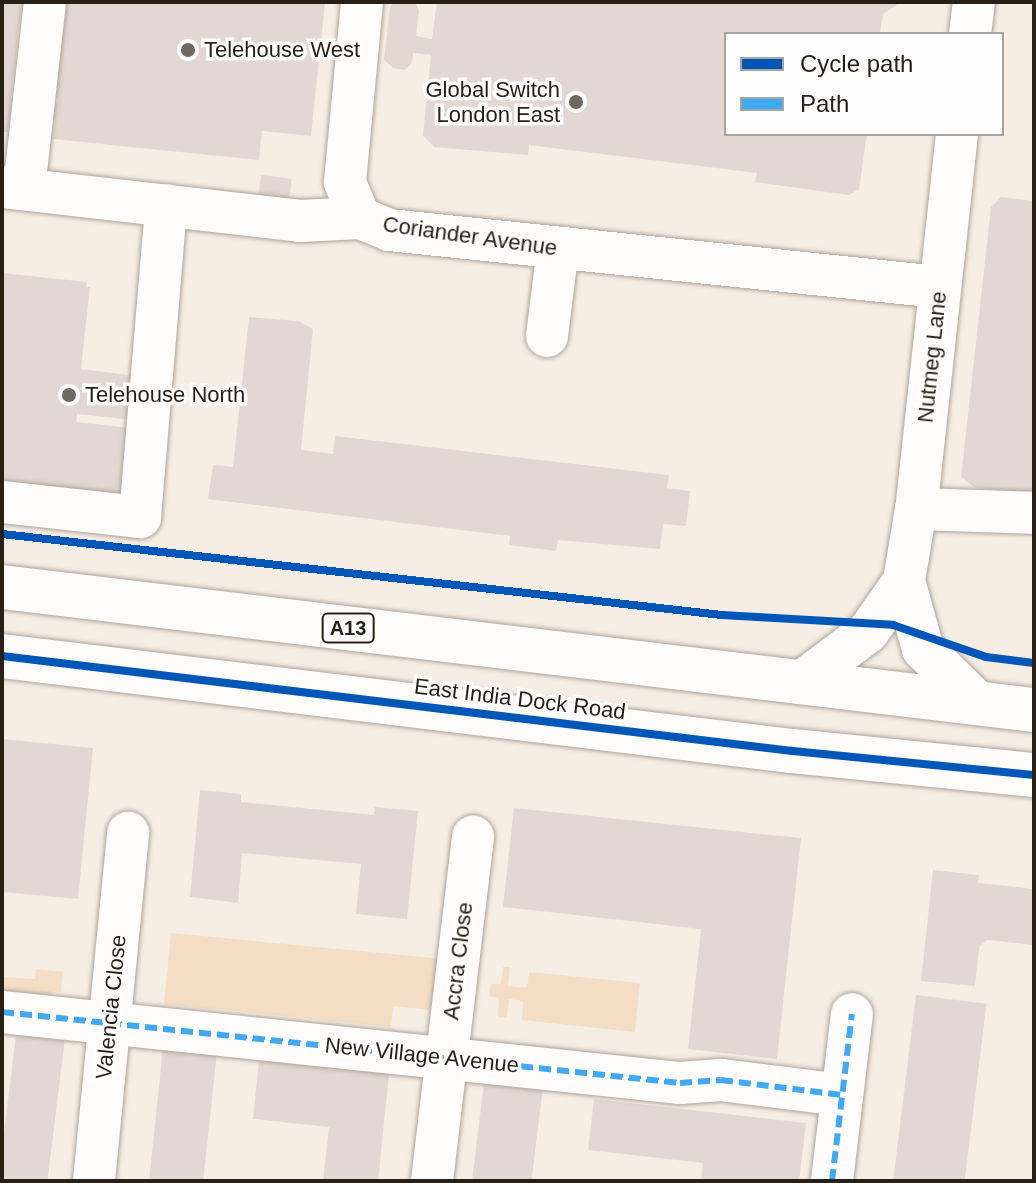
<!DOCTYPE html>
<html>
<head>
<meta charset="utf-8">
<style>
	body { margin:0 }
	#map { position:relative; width:1036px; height:1183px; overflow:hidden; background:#f6eee5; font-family:Arial,sans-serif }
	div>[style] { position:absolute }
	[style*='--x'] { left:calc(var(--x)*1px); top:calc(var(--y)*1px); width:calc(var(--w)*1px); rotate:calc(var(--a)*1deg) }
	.green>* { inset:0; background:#f3dec5 }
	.building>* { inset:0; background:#e2d7d2; transform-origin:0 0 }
	.roads { filter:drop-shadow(0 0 2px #ada59c) drop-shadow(0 0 2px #ada59c) }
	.minor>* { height:42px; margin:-21px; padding:0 21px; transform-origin:21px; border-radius:21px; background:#fefcfb }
	.highway>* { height:44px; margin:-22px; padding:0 22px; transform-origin:22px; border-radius:22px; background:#fefcfb }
	.quiet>* { height:6px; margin-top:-3px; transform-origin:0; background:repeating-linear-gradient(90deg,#3fa9f5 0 12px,transparent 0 18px) }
	.cycleway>* { height:8px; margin:-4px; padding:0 4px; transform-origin:4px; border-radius:4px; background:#0057b8 }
	.dots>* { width:22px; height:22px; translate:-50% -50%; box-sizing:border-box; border:4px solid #fefefe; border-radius:50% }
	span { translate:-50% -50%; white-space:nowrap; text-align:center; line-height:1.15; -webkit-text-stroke:7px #fefefe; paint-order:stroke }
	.shield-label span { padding:2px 6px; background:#fefefe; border:2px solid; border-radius:6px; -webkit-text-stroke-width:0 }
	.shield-label { font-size:20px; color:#281f15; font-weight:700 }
	.poi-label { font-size:22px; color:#281f15 }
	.left { translate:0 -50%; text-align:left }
	.right { translate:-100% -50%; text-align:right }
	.street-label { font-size:22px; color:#281f15 }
	.frame { position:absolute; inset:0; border:4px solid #281f15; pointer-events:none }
	.legend { position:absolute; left:724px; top:32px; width:280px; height:104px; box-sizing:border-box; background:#fefefe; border:2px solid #a8a5a1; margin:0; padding:10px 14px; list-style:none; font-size:24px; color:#281f15 }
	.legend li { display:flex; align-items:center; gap:16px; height:40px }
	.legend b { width:40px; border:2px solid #a8a5a1 }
</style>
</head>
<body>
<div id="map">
	<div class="green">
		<div style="clip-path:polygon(171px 933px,444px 959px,439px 1011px,393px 1006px,391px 1027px,164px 1004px)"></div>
		<div style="clip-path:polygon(503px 967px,510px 967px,508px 986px,527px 988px,529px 972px,640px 983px,635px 1032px,522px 1020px,523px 1001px,509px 999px,507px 1018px,498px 1017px,499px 998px,489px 996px,491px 984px,501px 984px)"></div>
		<div style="clip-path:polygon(36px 969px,63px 972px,61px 992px,52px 991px,51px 995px,2px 991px,2px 977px,35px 979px)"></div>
	</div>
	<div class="building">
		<div style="clip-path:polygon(2px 2px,22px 2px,11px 98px,57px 103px,58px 99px,52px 98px,62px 2px,325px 2px,311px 136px,262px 131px,259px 160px,53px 139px,55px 119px,10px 115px,8px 132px,2px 132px)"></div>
		<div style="clip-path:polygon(393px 2px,415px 2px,419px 11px,416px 36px,432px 39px,437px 2px,901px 2px,883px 14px,880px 34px,726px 34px,726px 134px,867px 134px,859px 189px,849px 195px,755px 182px,757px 173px,529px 145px,528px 155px,434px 147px,423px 135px,431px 55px,413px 53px,412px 63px,404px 70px,393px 68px,384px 60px,390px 7px)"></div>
		<div style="left:261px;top:175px;width:31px;height:20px;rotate:7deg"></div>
		<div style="clip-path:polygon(1001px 197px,1034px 201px,1034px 494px,974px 487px,961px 477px,991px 207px)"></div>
		<div style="clip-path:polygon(2px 273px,87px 282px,86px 287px,90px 287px,81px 369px,138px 376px,133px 420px,77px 414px,76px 422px,131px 428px,122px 504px,2px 495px)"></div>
		<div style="clip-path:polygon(249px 317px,298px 321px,313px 329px,301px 450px,333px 454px,335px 436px,669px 475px,667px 488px,690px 491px,686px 526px,663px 524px,660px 549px,558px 540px,556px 551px,509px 545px,510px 536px,208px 499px,213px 465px,233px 467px)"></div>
		<div style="clip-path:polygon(2px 739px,93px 748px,78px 899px,2px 892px)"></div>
		<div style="clip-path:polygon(200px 790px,241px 794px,241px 802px,374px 815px,375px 807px,418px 811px,407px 919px,356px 914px,361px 864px,242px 853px,238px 903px,190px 897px)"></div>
		<div style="clip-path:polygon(514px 808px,801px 838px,777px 1059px,688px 1049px,701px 929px,503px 907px)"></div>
		<div style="clip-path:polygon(933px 870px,979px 875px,978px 883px,1034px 889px,1034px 945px,987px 940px,979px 947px,975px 986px,921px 981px)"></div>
		<div style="left:916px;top:995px;width:71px;height:187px;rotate:7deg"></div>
		<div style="left:16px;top:1035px;width:49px;height:147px;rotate:7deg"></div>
		<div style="left:163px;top:1048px;width:54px;height:134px;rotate:6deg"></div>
		<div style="clip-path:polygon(259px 1060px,389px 1074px,378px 1181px,323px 1181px,329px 1127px,253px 1119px)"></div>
		<div style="left:484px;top:1083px;width:59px;height:99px;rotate:7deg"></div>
		<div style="clip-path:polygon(594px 1099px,806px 1123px,799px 1181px,701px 1181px,703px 1163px,588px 1150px)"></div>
	</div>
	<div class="roads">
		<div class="minor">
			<div style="--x:970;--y:34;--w:32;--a:-83"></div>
			<div style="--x:957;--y:134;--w:377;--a:96.2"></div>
			<div style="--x:916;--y:509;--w:73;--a:99.5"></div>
			<div style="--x:904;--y:581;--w:71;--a:74.4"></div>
			<div style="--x:923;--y:649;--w:77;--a:44.5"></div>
			<div style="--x:2;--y:187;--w:300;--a:6.5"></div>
			<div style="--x:300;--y:221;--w:60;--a:-2.9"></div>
			<div style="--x:360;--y:218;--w:31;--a:22"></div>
			<div style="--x:389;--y:230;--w:553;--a:5.92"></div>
			<div style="--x:24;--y:189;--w:188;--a:-83.6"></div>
			<div style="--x:360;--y:218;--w:39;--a:-113"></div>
			<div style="--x:345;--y:182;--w:181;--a:-84.6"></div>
			<div style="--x:547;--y:336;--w:89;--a:-82.9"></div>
			<div style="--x:2;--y:502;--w:139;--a:6.2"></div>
			<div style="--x:140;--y:517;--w:313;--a:-85.2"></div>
			<div style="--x:916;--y:509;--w:118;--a:1.9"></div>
			<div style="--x:800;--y:683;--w:85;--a:-36.9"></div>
			<div style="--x:868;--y:632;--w:62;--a:-54.8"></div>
			<div style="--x:2;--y:1012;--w:682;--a:5.98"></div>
			<div style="--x:680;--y:1083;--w:41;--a:-4.2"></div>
			<div style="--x:721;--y:1080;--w:122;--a:7.1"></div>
			<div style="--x:94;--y:1181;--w:350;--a:-84.4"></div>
			<div style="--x:432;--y:1181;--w:347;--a:-83.2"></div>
			<div style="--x:832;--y:1181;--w:168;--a:-83.2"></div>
		</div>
		<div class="highway">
			<div style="--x:2;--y:587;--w:1039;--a:6.8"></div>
			<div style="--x:2;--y:656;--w:796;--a:6.86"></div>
			<div style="--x:792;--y:751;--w:243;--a:5.7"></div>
		</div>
	</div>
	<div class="quiet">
		<div style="--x:2;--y:1012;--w:682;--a:5.98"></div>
		<div style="--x:680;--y:1083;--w:41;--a:-4.2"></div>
		<div style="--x:721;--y:1080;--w:122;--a:7.1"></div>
		<div style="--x:832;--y:1181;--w:168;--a:-83.2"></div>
	</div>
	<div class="cycleway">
		<div style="--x:2;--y:534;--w:725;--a:6.42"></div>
		<div style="--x:722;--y:615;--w:171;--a:3.3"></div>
		<div style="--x:893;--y:625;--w:98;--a:19"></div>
		<div style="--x:986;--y:657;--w:48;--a:7.1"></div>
		<div style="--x:2;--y:656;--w:796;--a:6.86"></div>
		<div style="--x:792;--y:751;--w:243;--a:5.7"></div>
	</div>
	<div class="dots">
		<div style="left:188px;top:50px;background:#70675e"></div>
		<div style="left:576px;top:102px;background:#70675e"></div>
		<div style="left:69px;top:395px;background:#70675e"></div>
	</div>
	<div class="shield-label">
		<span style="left:348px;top:628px">A13</span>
	</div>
	<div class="poi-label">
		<span class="left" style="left:204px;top:50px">Telehouse West</span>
		<span class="right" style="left:560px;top:102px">Global Switch<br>London East</span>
		<span class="left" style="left:85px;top:395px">Telehouse North</span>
	</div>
	<div class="street-label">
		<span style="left:470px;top:236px;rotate:8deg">Coriander Avenue</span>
		<span style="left:932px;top:357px;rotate:-84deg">Nutmeg Lane</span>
		<span style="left:520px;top:699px;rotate:7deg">East India Dock Road</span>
		<span style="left:458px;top:961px;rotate:-83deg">Accra Close</span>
		<span style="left:111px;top:1007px;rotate:-84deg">Valencia Close</span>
		<span style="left:422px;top:1055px;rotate:6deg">New Village Avenue</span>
	</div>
	<div class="frame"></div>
	<ul class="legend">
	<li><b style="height:10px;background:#0057b8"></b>Cycle path</li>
	<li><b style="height:10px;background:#3fa9f5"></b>Path</li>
	</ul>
</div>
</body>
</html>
